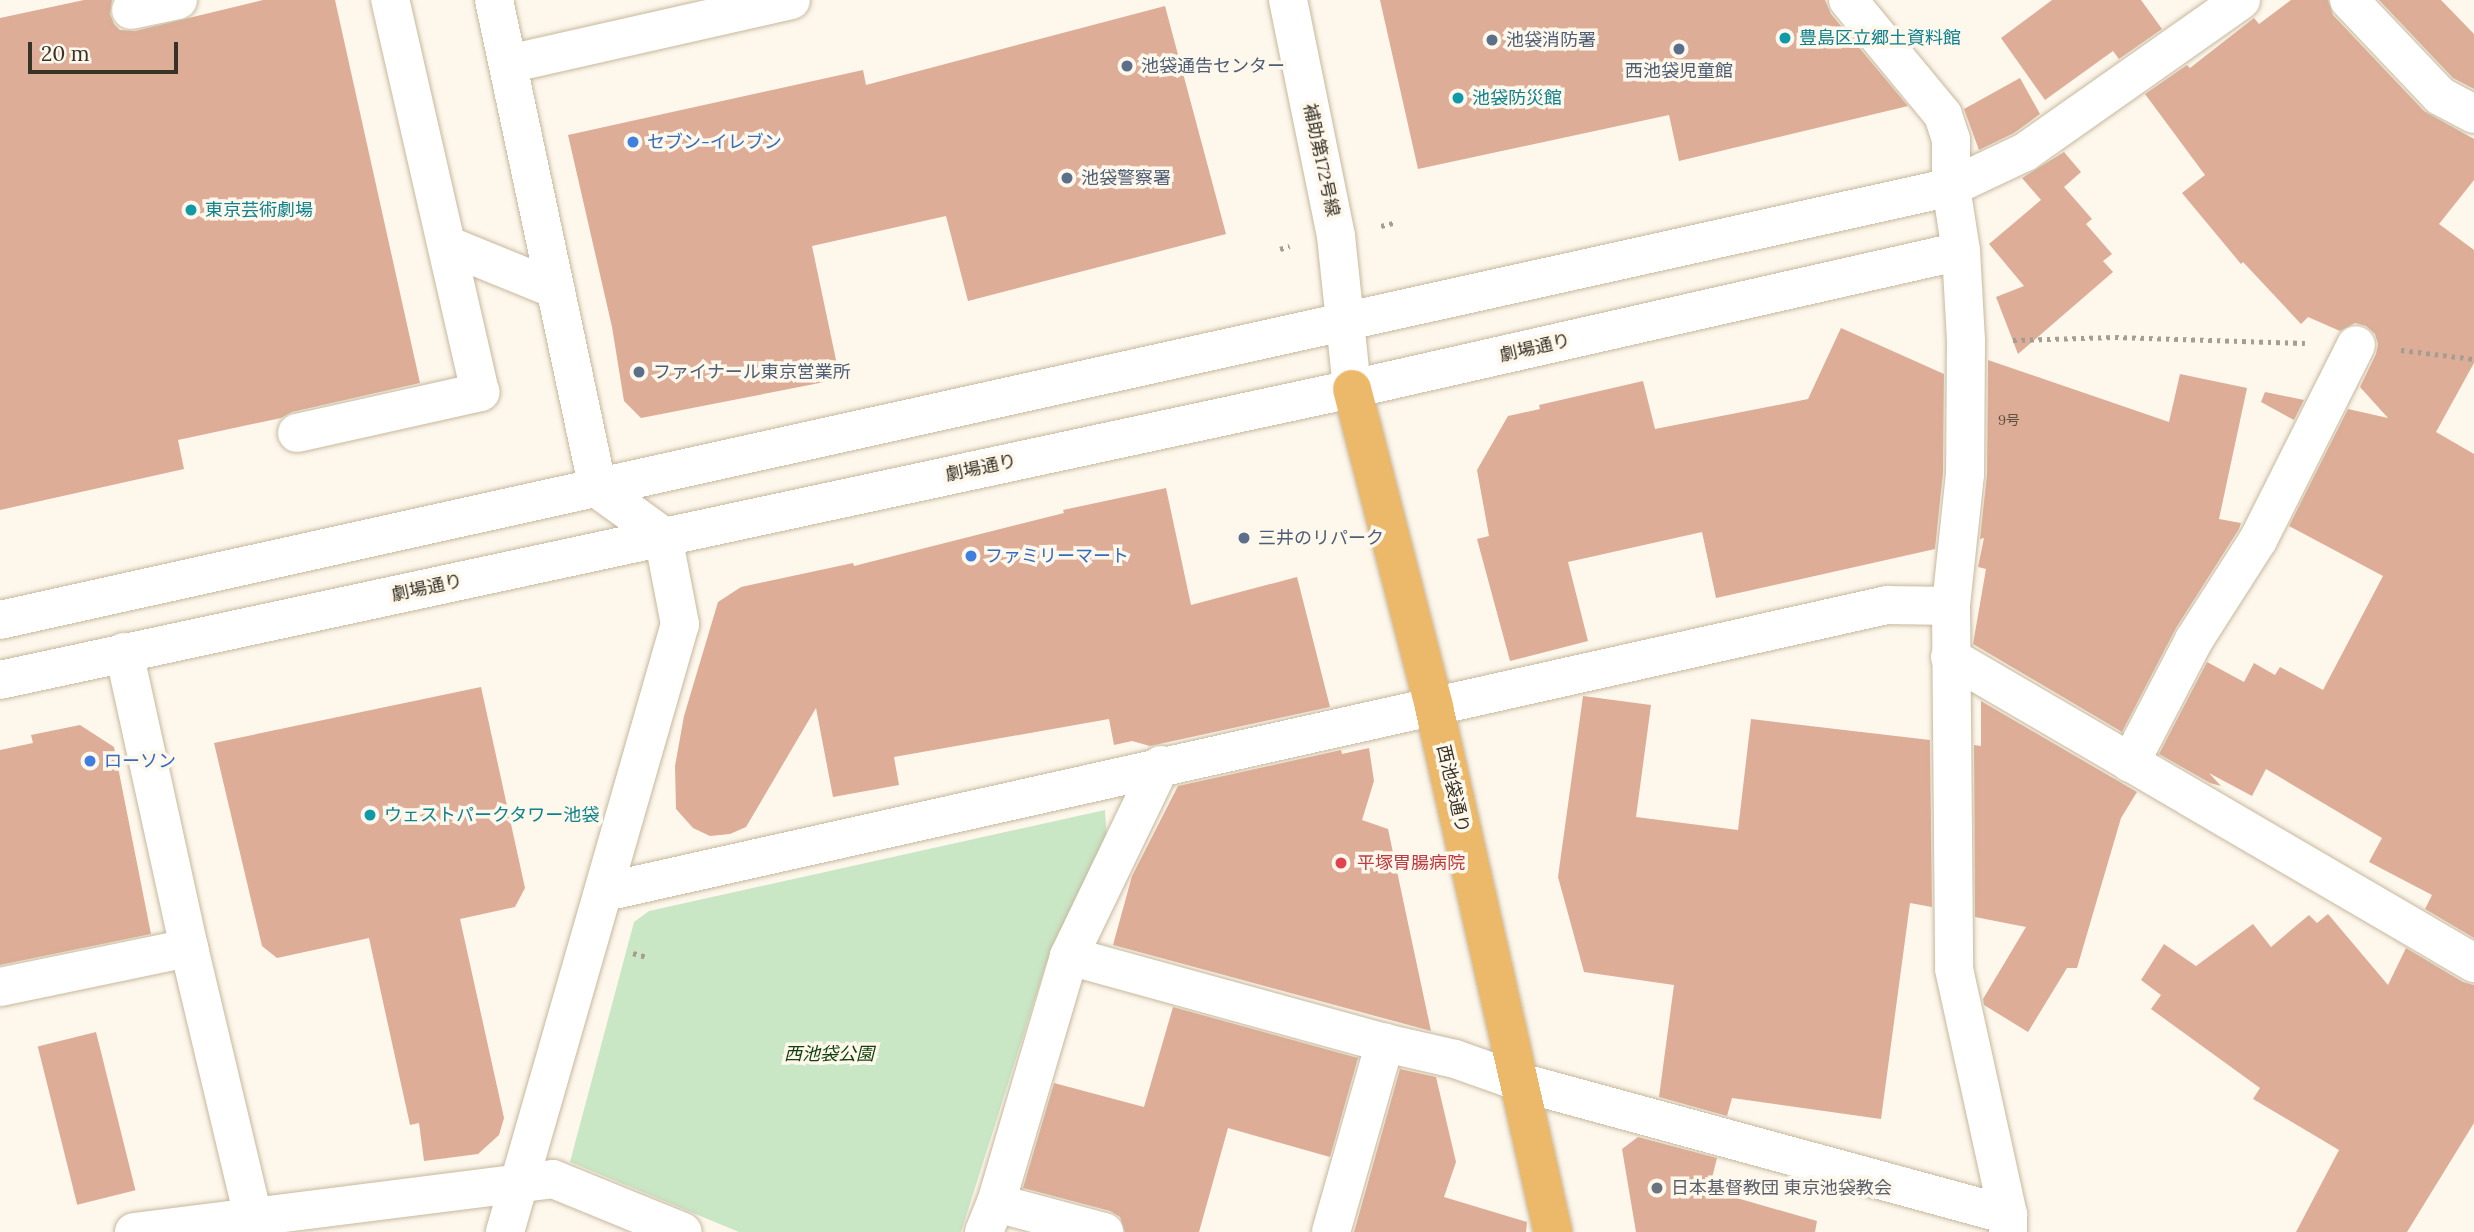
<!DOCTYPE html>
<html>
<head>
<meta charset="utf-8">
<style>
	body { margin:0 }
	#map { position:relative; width:2474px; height:1232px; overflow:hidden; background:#fdf7ec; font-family:Lora,"Noto Sans JP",serif }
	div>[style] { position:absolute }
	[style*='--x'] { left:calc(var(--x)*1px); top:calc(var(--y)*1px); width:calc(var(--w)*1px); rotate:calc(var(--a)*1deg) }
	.green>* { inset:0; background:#c9e6c5 }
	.building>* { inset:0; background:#ddad97; transform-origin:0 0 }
	.path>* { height:4.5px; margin-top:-2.25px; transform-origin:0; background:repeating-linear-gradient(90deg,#a39d92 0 3.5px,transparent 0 8.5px) }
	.roads { filter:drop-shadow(0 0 2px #c7b89d) drop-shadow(0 0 2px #c7b89d) }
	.minor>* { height:38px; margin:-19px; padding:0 19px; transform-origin:19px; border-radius:19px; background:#fff }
	.major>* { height:38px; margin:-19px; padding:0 19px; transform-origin:19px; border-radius:19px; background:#ecb96b }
	.dots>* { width:19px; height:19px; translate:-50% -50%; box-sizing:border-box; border:4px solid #fdf7ec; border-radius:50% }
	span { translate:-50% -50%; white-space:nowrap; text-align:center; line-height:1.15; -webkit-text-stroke:7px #fdf7ec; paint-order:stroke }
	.number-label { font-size:14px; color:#615143 }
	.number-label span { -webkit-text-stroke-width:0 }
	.culture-label { font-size:18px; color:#0d838f }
	.left { translate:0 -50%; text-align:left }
	.service-label { font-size:18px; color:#4e5e75 }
	.shop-label { font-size:18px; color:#366cbe }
	.street-label { font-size:18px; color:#383227 }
	.health-label { font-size:18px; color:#be3a42 }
	.park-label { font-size:18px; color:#0f3f0b; font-style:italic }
	.worship-label { font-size:18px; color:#5b616d }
	.scale { position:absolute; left:28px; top:42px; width:150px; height:32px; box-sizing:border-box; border:4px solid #383227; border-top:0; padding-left:9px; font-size:21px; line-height:24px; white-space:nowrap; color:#383227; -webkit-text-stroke:5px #fdf7ec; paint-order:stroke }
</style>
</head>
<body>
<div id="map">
	<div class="green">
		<div style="clip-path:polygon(1105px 810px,1107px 842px,1046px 964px,961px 1232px,739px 1232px,570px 1162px,634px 922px,649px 911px)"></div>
	</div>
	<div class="building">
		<div style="clip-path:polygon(84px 0,112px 0,110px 14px,114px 24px,120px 30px,135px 31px,263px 0,335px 0,420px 383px,292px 412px,281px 418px,178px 440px,184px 469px,0 510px,0 18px)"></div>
		<div style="clip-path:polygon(1380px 0,1825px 0,1831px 14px,1908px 106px,1679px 161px,1669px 115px,1418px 169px)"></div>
		<div style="clip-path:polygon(2052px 0,2141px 0,2162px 29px,2119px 59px,2113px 51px,2045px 100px,2001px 38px)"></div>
		<div style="clip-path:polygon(2291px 0,2328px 0,2333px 15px,2424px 111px,2474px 139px,2474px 180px,2439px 224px,2474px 250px,2474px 363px,2436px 432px,2474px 454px,2474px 938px,2425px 909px,2432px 895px,2369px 862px,2382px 838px,2266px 769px,2252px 796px,2209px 773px,2221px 786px,2210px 783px,2159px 754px,2207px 662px,2244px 682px,2254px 663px,2275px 675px,2280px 667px,2323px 690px,2383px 576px,2289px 526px,2348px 409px,2388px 418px,2360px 387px,2376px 354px,2378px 344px,2375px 334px,2366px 326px,2355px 323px,2340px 331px,2308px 317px,2301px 324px,2243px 262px,2241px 264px,2182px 193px,2205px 175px,2145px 94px,2187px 65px,2190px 68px,2254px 18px,2259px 24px)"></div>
		<div style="clip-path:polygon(2379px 0,2441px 0,2474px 34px,2474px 89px,2453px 78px)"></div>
		<div style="clip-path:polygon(1165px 6px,1226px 234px,968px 301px,946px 216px,812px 246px,840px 379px,641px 418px,624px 401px,612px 327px,568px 135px,863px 70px,866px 85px)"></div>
		<div style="clip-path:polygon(2020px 78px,2040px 114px,2014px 133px,1979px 150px,1964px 109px)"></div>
		<div style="clip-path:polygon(2064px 152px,2081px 172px,2064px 187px,2092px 219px,2086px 224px,2112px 254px,2103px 261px,2113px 272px,2018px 354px,1996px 297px,2024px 286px,1989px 244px,2041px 200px,2022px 178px)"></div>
		<div style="clip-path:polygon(1841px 328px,1944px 374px,1943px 473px,1935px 549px,1716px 598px,1702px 532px,1568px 562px,1588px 641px,1510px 661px,1477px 539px,1489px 536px,1477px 470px,1508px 416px,1540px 409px,1539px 405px,1643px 381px,1655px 429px,1808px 399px)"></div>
		<div style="clip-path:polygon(1988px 360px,2169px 422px,2180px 374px,2247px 388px,2219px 519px,2241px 523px,2239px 529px,2176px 628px,2122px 732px,1973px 644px,1986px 569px,1978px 567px,1984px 538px,1980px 539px,1987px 474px)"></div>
		<div style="clip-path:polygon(2265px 392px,2304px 400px,2294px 420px,2261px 402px)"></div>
		<div style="clip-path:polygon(1166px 488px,1191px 605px,1297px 577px,1330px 707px,1150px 746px,1132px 741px,1114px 745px,1109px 719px,894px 757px,899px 785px,833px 797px,816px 708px,746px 827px,730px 834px,710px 836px,693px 828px,676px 809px,675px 766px,684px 716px,718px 602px,741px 587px,853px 563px,854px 566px,1064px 513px,1063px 510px)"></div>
		<div style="clip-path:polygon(481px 687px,525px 888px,515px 907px,460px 919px,504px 1118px,499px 1135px,478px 1154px,424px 1161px,419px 1123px,410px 1125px,369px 938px,277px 958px,262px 946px,214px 743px)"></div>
		<div style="clip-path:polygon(1583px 696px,1651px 705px,1636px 817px,1738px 830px,1751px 719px,1930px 740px,1932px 907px,1910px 903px,1881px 1119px,1732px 1098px,1727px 1116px,1659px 1097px,1674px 985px,1584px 972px,1558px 877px)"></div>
		<div style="clip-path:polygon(1981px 701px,2137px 792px,2121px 818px,2077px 968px,2067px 968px,2028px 1032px,1984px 1005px,1983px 999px,2026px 927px,1975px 917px,1974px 745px,1981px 746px)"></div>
		<div style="clip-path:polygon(80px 725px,114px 747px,151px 934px,0 965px,0 750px,33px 743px,31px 735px)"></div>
		<div style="clip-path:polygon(1369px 748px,1374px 781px,1362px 820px,1388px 829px,1431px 1031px,1113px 945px,1132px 876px,1178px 786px,1341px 750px,1342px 754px)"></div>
		<div style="clip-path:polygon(2328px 914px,2388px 985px,2406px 948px,2463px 982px,2474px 985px,2474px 1123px,2407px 1232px,2296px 1232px,2339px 1150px,2253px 1099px,2260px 1088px,2151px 1009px,2161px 995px,2141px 980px,2164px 944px,2196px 966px,2253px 924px,2271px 947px,2309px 915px,2317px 923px)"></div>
		<div style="clip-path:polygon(1173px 1007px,1358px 1058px,1330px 1157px,1228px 1128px,1199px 1232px,1125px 1232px,1120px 1217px,1110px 1211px,1023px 1188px,1054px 1083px,1144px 1107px)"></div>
		<div style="left:96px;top:1032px;width:163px;height:60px;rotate:76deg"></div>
		<div style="clip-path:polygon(1400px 1069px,1436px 1077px,1456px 1162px,1444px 1197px,1527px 1222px,1526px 1232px,1354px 1232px)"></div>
		<div style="clip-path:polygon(1638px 1137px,1717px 1158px,1709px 1190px,1817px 1221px,1815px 1232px,1636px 1232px,1622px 1149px)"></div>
	</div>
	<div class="path">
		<div style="--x:1381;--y:226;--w:16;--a:-14"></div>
		<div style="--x:1280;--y:249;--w:10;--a:-17"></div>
		<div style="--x:2013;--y:340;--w:102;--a:-1.7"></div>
		<div style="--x:2115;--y:337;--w:190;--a:1.8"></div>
		<div style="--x:2401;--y:350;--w:74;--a:7"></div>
		<div style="--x:633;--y:953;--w:15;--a:16"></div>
	</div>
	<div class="roads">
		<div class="minor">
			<div style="--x:494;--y:0;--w:500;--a:78"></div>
			<div style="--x:598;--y:489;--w:80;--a:35.9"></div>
			<div style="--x:663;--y:536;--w:90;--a:79.1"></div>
			<div style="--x:680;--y:624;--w:633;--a:106.06"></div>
			<div style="--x:1288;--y:0;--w:241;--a:78.5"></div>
			<div style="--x:1336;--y:236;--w:154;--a:84"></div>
			<div style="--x:1848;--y:0;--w:149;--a:50.4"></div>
			<div style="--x:1943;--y:115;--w:25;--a:72"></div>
			<div style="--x:1951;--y:139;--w:48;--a:90"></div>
			<div style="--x:1951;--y:187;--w:65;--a:81.1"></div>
			<div style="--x:1961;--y:251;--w:90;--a:86.8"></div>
			<div style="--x:1966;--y:341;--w:133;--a:90.4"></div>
			<div style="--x:1965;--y:474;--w:133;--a:96.1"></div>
			<div style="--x:1951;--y:606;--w:363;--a:89.5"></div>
			<div style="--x:1954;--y:969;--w:252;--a:77.6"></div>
			<div style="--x:2008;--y:1215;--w:17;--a:90"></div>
			<div style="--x:2349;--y:0;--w:132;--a:46.5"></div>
			<div style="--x:2440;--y:96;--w:38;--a:28"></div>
			<div style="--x:131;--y:10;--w:48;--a:-12"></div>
			<div style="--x:508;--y:64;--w:290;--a:-12.7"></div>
			<div style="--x:447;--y:245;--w:117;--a:22.2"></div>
			<div style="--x:297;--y:433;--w:188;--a:-12.6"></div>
			<div style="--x:480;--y:392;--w:402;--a:-102.9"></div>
			<div style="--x:0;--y:620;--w:1998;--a:-12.51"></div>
			<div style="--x:1951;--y:187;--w:82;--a:-25.3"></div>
			<div style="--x:2025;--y:152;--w:264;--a:-35.1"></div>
			<div style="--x:124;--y:652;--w:303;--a:77.6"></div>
			<div style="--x:189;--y:948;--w:277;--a:76.6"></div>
			<div style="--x:1950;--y:657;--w:607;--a:30.28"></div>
			<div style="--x:0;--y:680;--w:1383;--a:-12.15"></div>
			<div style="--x:1352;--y:389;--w:624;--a:-12.77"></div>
			<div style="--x:2130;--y:763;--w:139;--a:-62.5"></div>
			<div style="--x:2194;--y:640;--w:119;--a:-57.4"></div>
			<div style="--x:2258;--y:540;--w:218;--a:-63.3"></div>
			<div style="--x:605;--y:892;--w:1314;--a:-12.62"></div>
			<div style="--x:1887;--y:605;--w:64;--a:0.9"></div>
			<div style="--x:1069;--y:956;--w:328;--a:15.4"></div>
			<div style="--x:1385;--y:1043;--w:72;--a:12.9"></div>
			<div style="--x:1455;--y:1059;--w:69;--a:19.5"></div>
			<div style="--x:1520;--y:1082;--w:506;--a:15.25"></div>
			<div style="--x:0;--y:987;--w:193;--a:-11.7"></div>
			<div style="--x:996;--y:1203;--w:112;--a:15"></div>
			<div style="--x:134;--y:1232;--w:422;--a:-7.2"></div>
			<div style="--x:553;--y:1179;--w:140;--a:22.2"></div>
			<div style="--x:984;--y:1232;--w:31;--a:-68"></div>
			<div style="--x:996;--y:1203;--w:258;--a:-73.5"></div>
			<div style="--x:1069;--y:956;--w:212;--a:-64.3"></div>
			<div style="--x:1331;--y:1232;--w:197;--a:-74.1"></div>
		</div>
		<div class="major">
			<div style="--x:1352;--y:389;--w:328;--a:75.5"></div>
			<div style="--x:1434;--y:707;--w:538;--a:77.23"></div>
		</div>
	</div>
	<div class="dots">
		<div style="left:1785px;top:38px;background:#0f9aa8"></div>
		<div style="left:1492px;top:40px;background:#5c6f8a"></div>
		<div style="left:1679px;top:49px;background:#5c6f8a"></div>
		<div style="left:1127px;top:66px;background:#5c6f8a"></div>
		<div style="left:1458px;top:98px;background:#0f9aa8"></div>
		<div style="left:633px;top:142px;background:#3f7fe0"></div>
		<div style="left:1067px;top:178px;background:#5c6f8a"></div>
		<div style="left:191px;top:210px;background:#0f9aa8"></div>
		<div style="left:639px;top:372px;background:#5c6f8a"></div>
		<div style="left:1244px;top:538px;background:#5c6f8a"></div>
		<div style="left:971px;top:556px;background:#3f7fe0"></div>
		<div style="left:90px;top:761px;background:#3f7fe0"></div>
		<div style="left:370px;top:815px;background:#0f9aa8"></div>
		<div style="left:1341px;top:863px;background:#e0444e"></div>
		<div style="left:1657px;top:1188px;background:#6b7280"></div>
	</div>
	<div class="number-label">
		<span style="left:2009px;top:420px">9号</span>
	</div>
	<div class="culture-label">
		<span class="left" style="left:1799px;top:38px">豊島区立郷土資料館</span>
		<span class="left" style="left:1472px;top:98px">池袋防災館</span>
		<span class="left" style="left:205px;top:210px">東京芸術劇場</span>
		<span class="left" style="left:384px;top:815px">ウェストパークタワー池袋</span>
	</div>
	<div class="service-label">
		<span class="left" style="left:1506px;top:40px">池袋消防署</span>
		<span class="left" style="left:1141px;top:66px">池袋通告センター</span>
		<span style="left:1679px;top:71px">西池袋児童館</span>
		<span class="left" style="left:1081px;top:178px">池袋警察署</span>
		<span class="left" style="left:653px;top:372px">ファイナール東京営業所</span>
		<span class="left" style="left:1258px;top:538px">三井のリパーク</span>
	</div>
	<div class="shop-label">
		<span class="left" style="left:647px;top:142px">セブン-イレブン</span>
		<span class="left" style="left:985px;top:556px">ファミリーマート</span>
		<span class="left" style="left:104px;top:761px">ローソン</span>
	</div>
	<div class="street-label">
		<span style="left:1321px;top:160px;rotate:78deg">補助第172号線</span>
		<span style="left:1535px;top:348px;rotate:-13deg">劇場通り</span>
		<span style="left:981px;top:468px;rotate:-12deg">劇場通り</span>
		<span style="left:427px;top:588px;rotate:-12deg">劇場通り</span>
		<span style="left:1453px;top:789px;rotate:77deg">西池袋通り</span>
	</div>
	<div class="health-label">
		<span class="left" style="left:1357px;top:863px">平塚胃腸病院</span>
	</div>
	<div class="park-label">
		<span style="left:829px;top:1054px">西池袋公園</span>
	</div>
	<div class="worship-label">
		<span class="left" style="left:1671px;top:1188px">日本基督教団 東京池袋教会</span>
	</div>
	<div class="scale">20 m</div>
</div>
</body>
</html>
